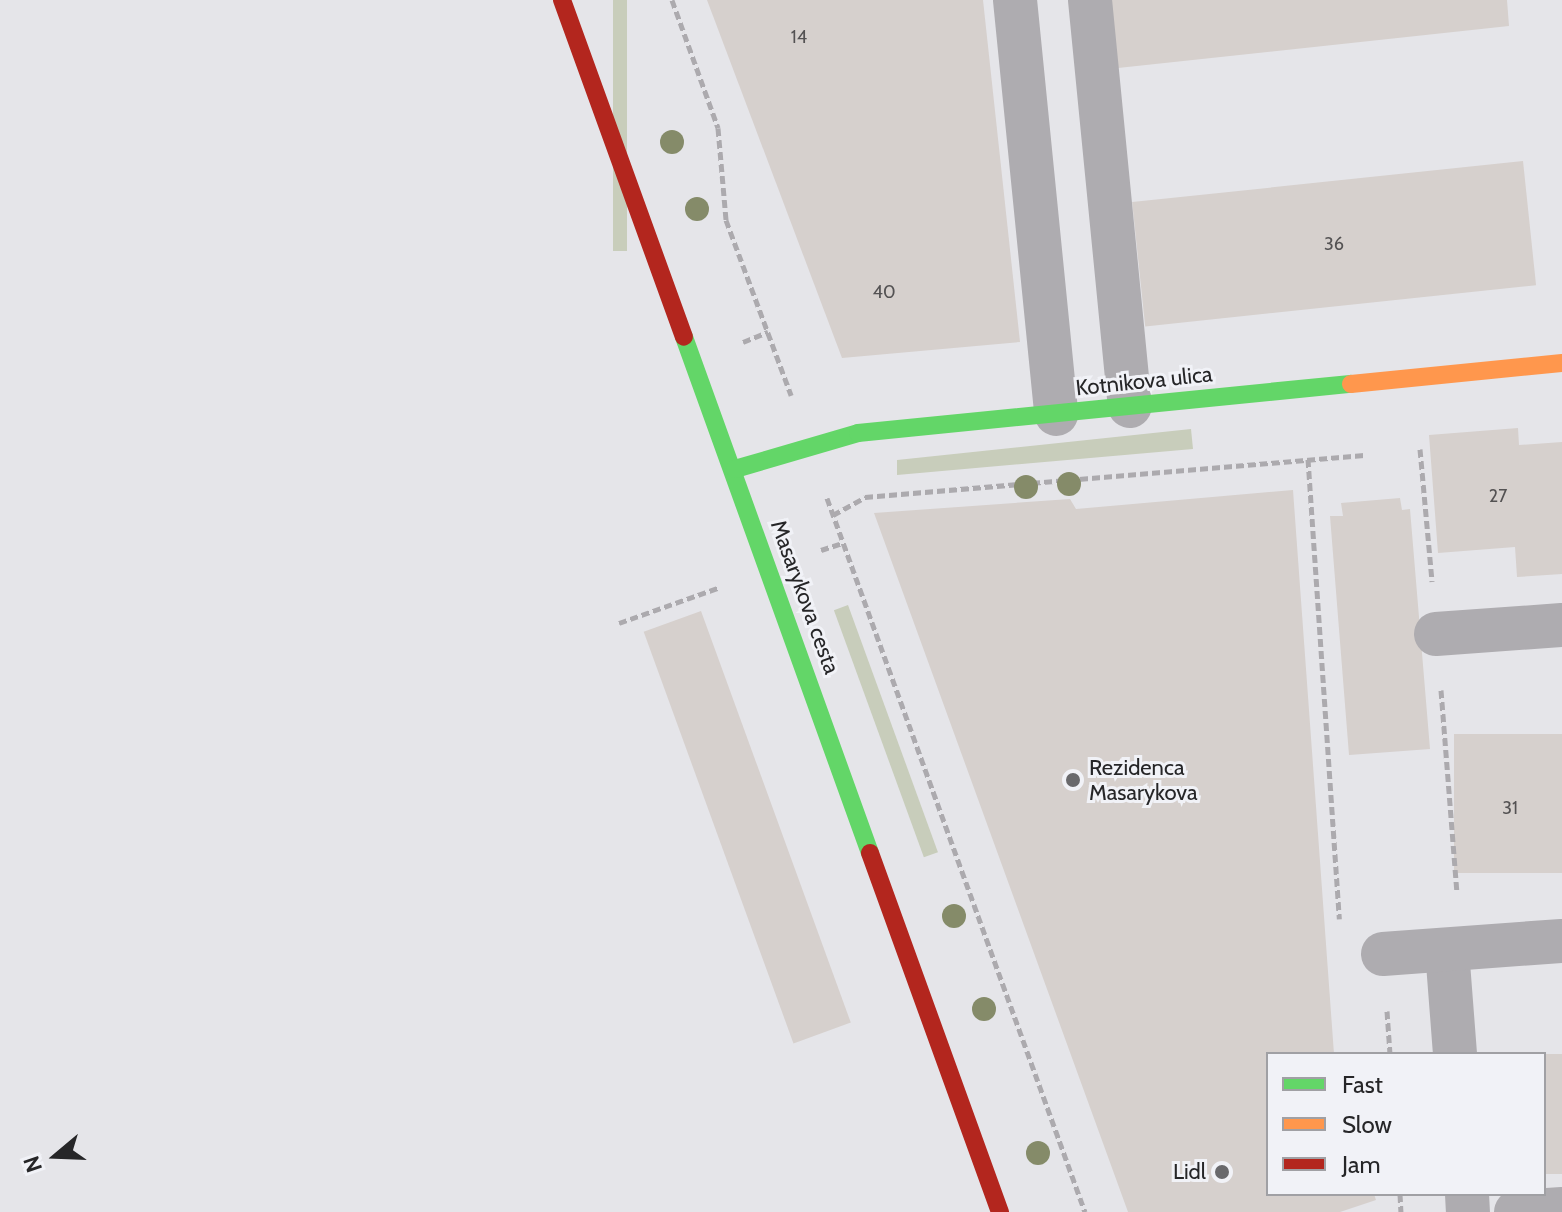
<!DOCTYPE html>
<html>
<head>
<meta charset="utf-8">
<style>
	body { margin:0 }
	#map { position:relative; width:1562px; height:1212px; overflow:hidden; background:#e5e5e9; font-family:Cabin,sans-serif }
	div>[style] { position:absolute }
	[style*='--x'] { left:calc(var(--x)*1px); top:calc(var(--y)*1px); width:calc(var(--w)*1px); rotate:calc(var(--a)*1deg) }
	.green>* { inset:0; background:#c8cdbb; transform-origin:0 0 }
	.building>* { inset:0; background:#d6d0cd; transform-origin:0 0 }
	.path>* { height:5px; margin-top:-2.5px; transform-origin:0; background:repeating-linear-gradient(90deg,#acaaae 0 8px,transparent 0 12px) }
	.street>* { height:44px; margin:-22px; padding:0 22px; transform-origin:22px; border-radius:22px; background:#aeacb0 }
	.fast>* { height:18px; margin:-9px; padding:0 9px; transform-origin:9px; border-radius:9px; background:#63d668 }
	.slow>* { height:18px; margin:-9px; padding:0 9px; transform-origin:9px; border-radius:9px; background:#ff974d }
	.jam>* { height:18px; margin:-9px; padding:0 9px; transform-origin:9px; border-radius:9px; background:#b3261e }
	.trees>* { width:24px; height:24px; margin:-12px; border-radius:50%; background:#858b69 }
	.dots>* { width:22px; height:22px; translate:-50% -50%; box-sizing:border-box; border:4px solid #f1f2f7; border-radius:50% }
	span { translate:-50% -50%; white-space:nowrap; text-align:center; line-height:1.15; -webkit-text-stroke:6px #f1f2f7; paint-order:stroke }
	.number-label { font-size:18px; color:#545253 }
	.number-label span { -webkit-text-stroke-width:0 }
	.street-label { font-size:22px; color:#262628 }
	.poi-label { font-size:22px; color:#262628 }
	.left { translate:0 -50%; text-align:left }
	.right { translate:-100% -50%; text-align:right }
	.legend { position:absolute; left:1266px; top:1052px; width:280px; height:144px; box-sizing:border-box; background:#f1f2f7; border:2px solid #a0a0a4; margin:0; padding:10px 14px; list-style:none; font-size:24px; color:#262628 }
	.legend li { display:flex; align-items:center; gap:16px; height:40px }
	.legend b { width:40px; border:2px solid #a0a0a4 }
	.north { position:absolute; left:16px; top:1116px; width:80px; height:80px; -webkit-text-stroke:6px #f1f2f7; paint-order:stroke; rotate:251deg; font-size:22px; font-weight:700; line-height:32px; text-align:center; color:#262628 }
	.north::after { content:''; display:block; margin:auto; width:28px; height:36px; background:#262628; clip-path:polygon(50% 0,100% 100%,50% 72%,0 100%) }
</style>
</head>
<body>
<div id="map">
	<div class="green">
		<div style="left:613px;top:0;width:14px;height:251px"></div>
		<div style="clip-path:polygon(1191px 429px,1193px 449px,897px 475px,897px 460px)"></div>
		<div style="left:848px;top:605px;width:263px;height:15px;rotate:70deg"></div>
	</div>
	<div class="building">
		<div style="clip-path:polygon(707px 0,983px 0,1020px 342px,842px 358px)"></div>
		<div style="clip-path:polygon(1111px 0,1507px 0,1509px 26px,1118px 68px)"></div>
		<div style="left:1523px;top:161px;width:125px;height:393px;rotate:84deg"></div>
		<div style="clip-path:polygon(1518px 428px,1519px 445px,1562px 442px,1562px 574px,1517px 577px,1515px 547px,1438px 553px,1429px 435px)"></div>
		<div style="clip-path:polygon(1293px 490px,1334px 1054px,1268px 1054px,1268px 1194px,1374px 1194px,1376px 1200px,1340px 1212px,1128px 1212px,874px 513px,1070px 499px,1076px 509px)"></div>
		<div style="clip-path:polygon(1400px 498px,1402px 510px,1410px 509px,1430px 749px,1349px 755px,1330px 516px,1343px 516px,1341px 503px)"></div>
		<div style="left:701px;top:611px;width:438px;height:61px;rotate:70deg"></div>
		<div style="left:1562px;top:734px;width:139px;height:108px;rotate:90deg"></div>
		<div style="left:1562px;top:1054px;width:120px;height:18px;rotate:90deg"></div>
	</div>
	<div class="path">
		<div style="--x:672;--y:0;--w:136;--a:70.2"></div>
		<div style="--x:718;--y:128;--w:92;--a:85"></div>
		<div style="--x:726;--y:220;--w:187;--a:69.6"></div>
		<div style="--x:743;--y:342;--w:27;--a:-22"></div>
		<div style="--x:1420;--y:449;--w:133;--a:84.8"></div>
		<div style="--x:1308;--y:459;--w:461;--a:86.1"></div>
		<div style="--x:827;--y:498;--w:759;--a:70.13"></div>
		<div style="--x:833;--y:515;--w:37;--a:-29"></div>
		<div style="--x:865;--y:497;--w:501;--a:-4.81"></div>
		<div style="--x:821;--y:550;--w:23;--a:-18"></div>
		<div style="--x:619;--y:623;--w:105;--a:-19.5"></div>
		<div style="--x:1441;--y:690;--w:203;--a:85.5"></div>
		<div style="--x:1387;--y:1011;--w:43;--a:86"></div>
		<div style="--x:1400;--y:1194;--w:18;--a:87"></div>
	</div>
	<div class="street">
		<div style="--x:1015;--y:0;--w:416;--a:84.3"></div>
		<div style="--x:1090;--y:0;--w:408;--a:84.4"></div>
		<div style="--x:1436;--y:634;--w:126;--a:-4.1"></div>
		<div style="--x:1447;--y:950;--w:104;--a:85.6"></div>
		<div style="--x:1383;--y:954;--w:179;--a:-4.2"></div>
		<div style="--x:1467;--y:1194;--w:18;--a:87"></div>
		<div style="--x:1516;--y:1212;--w:46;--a:-3.7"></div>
	</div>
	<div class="fast">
		<div style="--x:684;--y:337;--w:548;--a:70.18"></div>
		<div style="--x:735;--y:469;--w:128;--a:-16.3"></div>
		<div style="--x:858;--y:433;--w:495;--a:-5.7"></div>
	</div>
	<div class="slow">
		<div style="--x:1351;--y:384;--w:212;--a:-5.7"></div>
	</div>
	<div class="jam">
		<div style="--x:562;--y:0;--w:358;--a:70.1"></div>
		<div style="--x:870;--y:853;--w:382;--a:70.1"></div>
	</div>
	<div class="trees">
		<div style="left:672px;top:142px"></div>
		<div style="left:697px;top:209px"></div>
		<div style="left:1069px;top:484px"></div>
		<div style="left:1026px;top:487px"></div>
		<div style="left:954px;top:916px"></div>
		<div style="left:984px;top:1009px"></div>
		<div style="left:1038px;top:1153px"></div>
	</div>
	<div class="dots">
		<div style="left:1073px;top:780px;background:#69696c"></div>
		<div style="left:1222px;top:1172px;background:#69696c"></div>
	</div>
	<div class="number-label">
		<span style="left:799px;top:37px">14</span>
		<span style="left:1334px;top:244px">36</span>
		<span style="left:884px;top:292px">40</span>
		<span style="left:1498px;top:496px">27</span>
		<span style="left:1510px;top:808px">31</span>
	</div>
	<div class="street-label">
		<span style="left:1144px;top:381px;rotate:-6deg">Kotnikova ulica</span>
		<span style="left:805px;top:597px;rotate:70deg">Masarykova cesta</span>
	</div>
	<div class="poi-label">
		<span class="left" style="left:1089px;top:780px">Rezidenca<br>Masarykova</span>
		<span class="right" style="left:1206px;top:1172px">Lidl</span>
	</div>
	<ul class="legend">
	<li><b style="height:10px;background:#63d668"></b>Fast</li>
	<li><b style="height:10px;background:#ff974d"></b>Slow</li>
	<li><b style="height:10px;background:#b3261e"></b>Jam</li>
	</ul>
	<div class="north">N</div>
</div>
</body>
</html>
